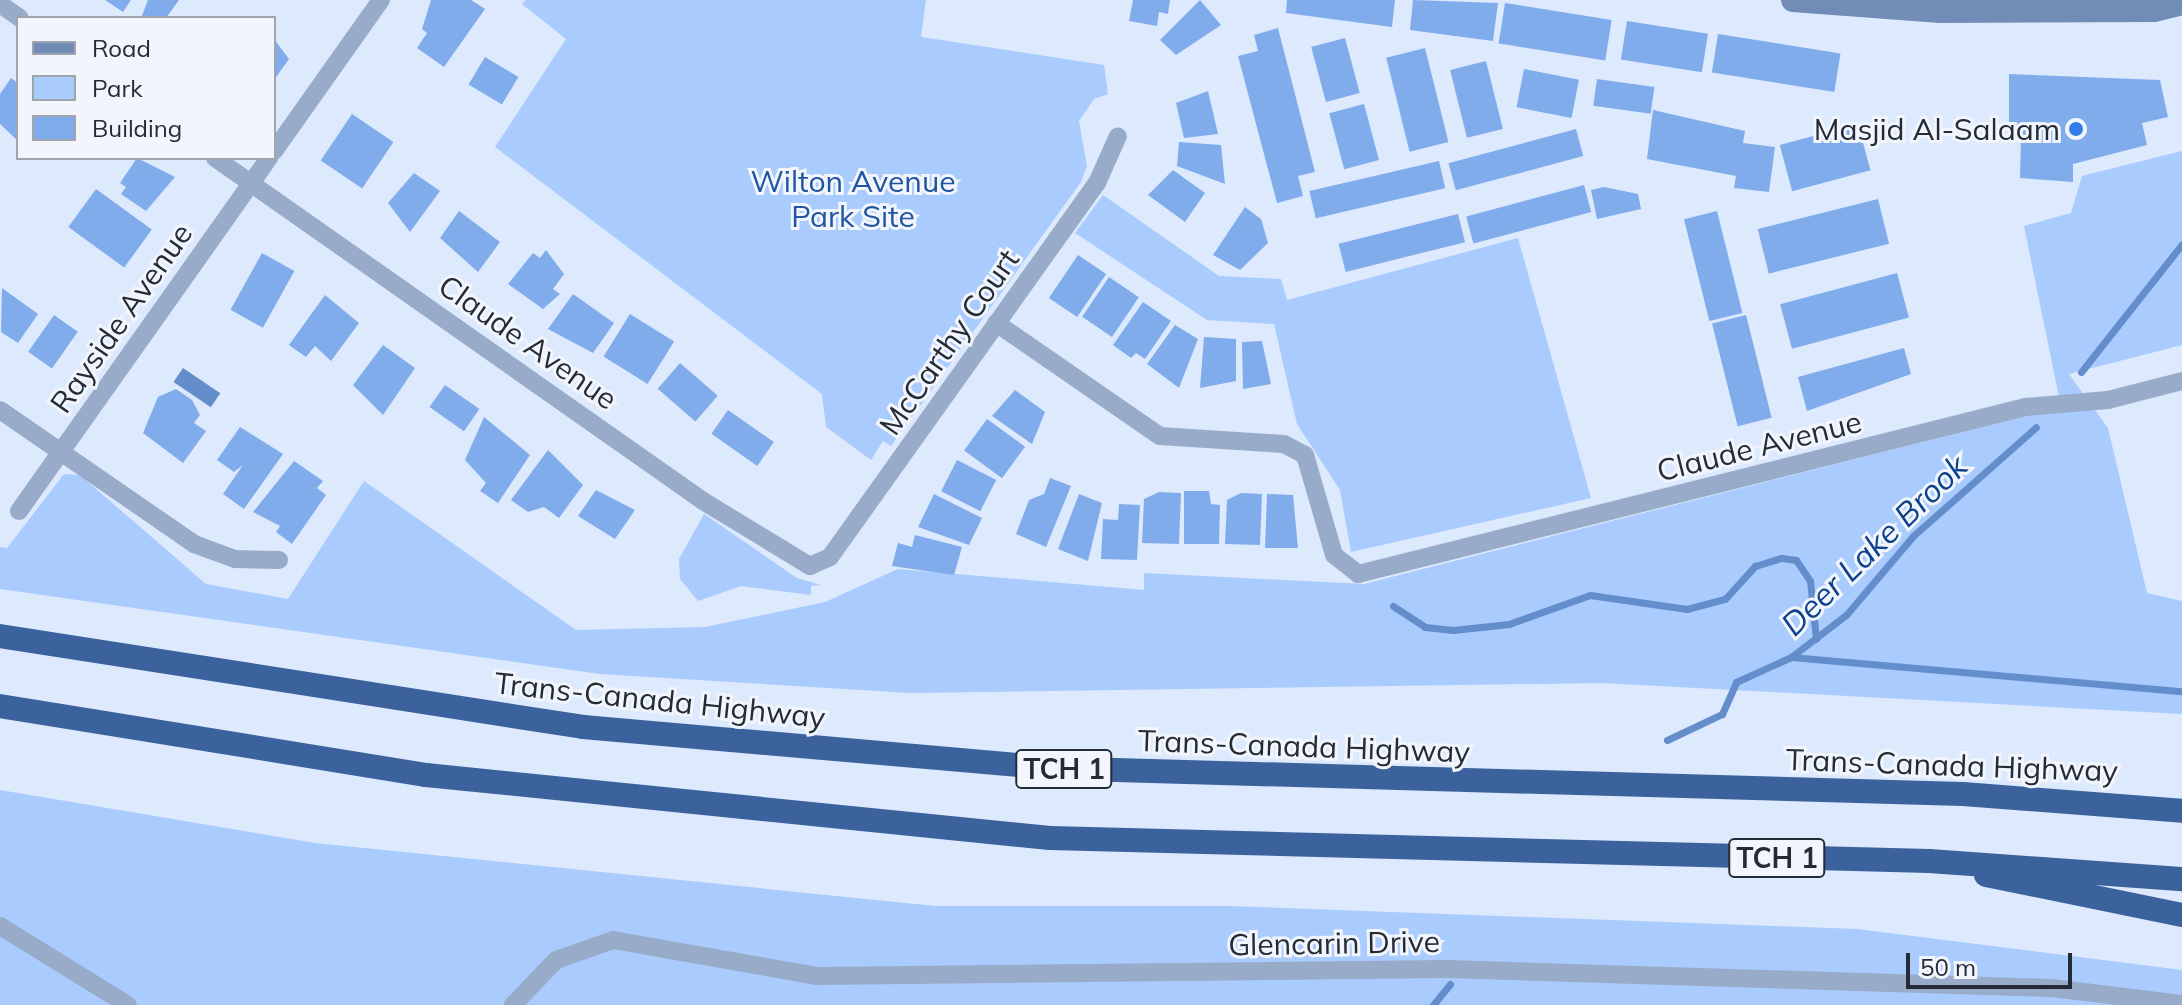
<!DOCTYPE html>
<html>
<head>
<meta charset="utf-8">
<style>
	body { margin:0 }
	#map { position:relative; width:2182px; height:1005px; overflow:hidden; background:#dde9fc; font-family:Mulish,sans-serif }
	div>[style] { position:absolute }
	[style*='--x'] { left:calc(var(--x)*1px); top:calc(var(--y)*1px); width:calc(var(--w)*1px); rotate:calc(var(--a)*1deg) }
	.green>* { inset:0; background:#aacbfd }
	.water>* { inset:0; background:#648dcb; transform-origin:0 0 }
	.stream>* { height:7px; margin:-3.5px; padding:0 3.5px; transform-origin:3.5px; border-radius:3.5px; background:#648dcb }
	.building>* { inset:0; background:#81acec; transform-origin:0 0 }
	.minor>* { height:18px; margin:-9px; padding:0 9px; transform-origin:9px; border-radius:9px; background:#98abc8 }
	.secondary>* { height:24px; margin:-12px; padding:0 12px; transform-origin:12px; border-radius:12px; background:#718cb6 }
	.motorway>* { height:24px; margin:-12px; padding:0 12px; transform-origin:12px; border-radius:12px; background:#3c629d }
	.dots>* { width:22px; height:22px; translate:-50% -50%; box-sizing:border-box; border:4px solid #f2f6fc; border-radius:50% }
	span { translate:-50% -50%; white-space:nowrap; text-align:center; line-height:1.15; -webkit-text-stroke:6px #f2f6fc; paint-order:stroke }
	.shield-label span { padding:2px 6px; background:#f2f6fc; border:2px solid; border-radius:6px; -webkit-text-stroke-width:0 }
	.shield-label { font-size:28px; color:#232b37; font-weight:700 }
	.poi-label { font-size:30px; color:#232b37 }
	.right { translate:-100% -50%; text-align:right }
	.park-label { font-size:30px; color:#2154a0 }
	.street-label { font-size:30px; color:#232b37 }
	.water-label { font-size:32px; color:#0c418b; font-style:italic }
	.legend { position:absolute; left:16px; top:16px; width:260px; height:144px; box-sizing:border-box; background:#f2f6fc; border:2px solid #9fa5ad; margin:0; padding:10px 14px; list-style:none; font-size:24px; color:#232b37 }
	.legend li { display:flex; align-items:center; gap:16px; height:40px }
	.legend b { width:40px; border:2px solid #9fa5ad }
	.scale { position:absolute; left:1906px; top:953px; width:166px; height:36px; box-sizing:border-box; border:4px solid #232b37; border-top:0; padding-left:10px; font-size:24px; line-height:28px; white-space:nowrap; color:#232b37; -webkit-text-stroke:6px #f2f6fc; paint-order:stroke }
</style>
</head>
<body>
<div id="map">
	<div class="green">
		<div style="clip-path:polygon(526px 0,926px 0,921px 37px,1104px 65px,1108px 94px,1094px 99px,1079px 121px,1087px 166px,1081px 182px,891px 446px,883px 441px,871px 460px,826px 427px,822px 394px,495px 147px,566px 39px,522px 4px)"></div>
		<div style="clip-path:polygon(2182px 151px,2182px 345px,2069px 374px,2108px 428px,2147px 593px,2182px 601px,2182px 714px,1603px 683px,911px 693px,600px 674px,0 589px,0 547px,7px 548px,64px 474px,80px 475px,206px 584px,288px 599px,364px 481px,576px 630px,705px 627px,825px 602px,898px 569px,1144px 590px,1144px 573px,1364px 584px,2061px 407px,2024px 226px,2071px 213px,2082px 176px)"></div>
		<div style="clip-path:polygon(1103px 195px,1219px 276px,1281px 279px,1287px 300px,1518px 238px,1591px 498px,1351px 552px,1340px 490px,1297px 424px,1274px 324px,1207px 320px,1075px 233px)"></div>
		<div style="clip-path:polygon(704px 514px,797px 578px,821px 585px,811px 586px,811px 595px,741px 586px,698px 601px,680px 579px,679px 559px)"></div>
		<div style="clip-path:polygon(0 790px,315px 843px,935px 906px,1228px 906px,1857px 929px,2182px 970px,2182px 1005px,0 1005px)"></div>
	</div>
	<div class="water">
		<div style="left:183px;top:368px;width:45px;height:17px;rotate:34deg"></div>
	</div>
	<div class="stream">
		<div style="--x:2081;--y:372;--w:163;--a:-51.7"></div>
		<div style="--x:1393;--y:606;--w:38;--a:33"></div>
		<div style="--x:1425;--y:627;--w:28;--a:6"></div>
		<div style="--x:1453;--y:630;--w:56;--a:-6.1"></div>
		<div style="--x:1509;--y:624;--w:86;--a:-19.7"></div>
		<div style="--x:1590;--y:595;--w:98;--a:8.2"></div>
		<div style="--x:1687;--y:609;--w:39;--a:-15"></div>
		<div style="--x:1725;--y:599;--w:45;--a:-47.7"></div>
		<div style="--x:1755;--y:566;--w:28;--a:-17"></div>
		<div style="--x:1782;--y:558;--w:14;--a:8"></div>
		<div style="--x:1796;--y:560;--w:25;--a:56"></div>
		<div style="--x:1810;--y:581;--w:58;--a:84.1"></div>
		<div style="--x:1791;--y:657;--w:392;--a:5"></div>
		<div style="--x:1667;--y:740;--w:61;--a:-25.3"></div>
		<div style="--x:1722;--y:714;--w:35;--a:-66"></div>
		<div style="--x:1736;--y:682;--w:60;--a:-24.4"></div>
		<div style="--x:1791;--y:657;--w:69;--a:-37.4"></div>
		<div style="--x:1846;--y:615;--w:104;--a:-49.7"></div>
		<div style="--x:1913;--y:536;--w:164;--a:-41.5"></div>
		<div style="--x:1433;--y:1005;--w:27;--a:-51"></div>
	</div>
	<div class="building">
		<div style="clip-path:polygon(105px 0,131px 0,123px 12px)"></div>
		<div style="clip-path:polygon(148px 0,179px 0,166px 18px,141px 18px)"></div>
		<div style="clip-path:polygon(431px 0,471px 0,485px 9px,444px 67px,417px 48px,427px 33px,422px 29px)"></div>
		<div style="clip-path:polygon(1133px 0,1170px 0,1168px 14px,1159px 12px,1157px 26px,1129px 21px)"></div>
		<div style="clip-path:polygon(1200px 0,1221px 25px,1176px 55px,1160px 40px)"></div>
		<div style="clip-path:polygon(1287px 0,1395px 0,1392px 27px,1286px 13px)"></div>
		<div style="clip-path:polygon(1413px 0,1498px 3px,1493px 41px,1410px 30px)"></div>
		<div style="left:1505px;top:3px;width:108px;height:41px;rotate:9deg"></div>
		<div style="left:1627px;top:21px;width:82px;height:39px;rotate:9deg"></div>
		<div style="clip-path:polygon(1278px 28px,1315px 172px,1298px 176px,1303px 196px,1277px 203px,1238px 56px,1258px 51px,1254px 35px)"></div>
		<div style="left:1718px;top:34px;width:124px;height:39px;rotate:9deg"></div>
		<div style="left:1345px;top:38px;width:57px;height:35px;rotate:75deg"></div>
		<div style="clip-path:polygon(274px 39px,289px 59px,274px 80px)"></div>
		<div style="left:1425px;top:48px;width:97px;height:40px;rotate:76deg"></div>
		<div style="left:485px;top:57px;width:39px;height:32px;rotate:31deg"></div>
		<div style="left:1486px;top:61px;width:70px;height:37px;rotate:76deg"></div>
		<div style="left:1524px;top:69px;width:56px;height:39px;rotate:11deg"></div>
		<div style="clip-path:polygon(2009px 74px,2160px 80px,2168px 117px,2142px 123px,2147px 145px,2073px 164px,2073px 182px,2020px 178px,2021px 136px,2009px 136px)"></div>
		<div style="clip-path:polygon(11px 78px,18px 83px,18px 141px,0 124px,0 94px)"></div>
		<div style="left:1597px;top:79px;width:58px;height:27px;rotate:8deg"></div>
		<div style="clip-path:polygon(1208px 91px,1218px 134px,1184px 138px,1176px 103px)"></div>
		<div style="left:1364px;top:104px;width:58px;height:36px;rotate:75deg"></div>
		<div style="clip-path:polygon(1653px 110px,1745px 131px,1743px 143px,1775px 147px,1769px 192px,1734px 188px,1736px 176px,1647px 159px)"></div>
		<div style="left:352px;top:114px;width:50px;height:56px;rotate:34deg"></div>
		<div style="left:1858px;top:124px;width:48px;height:81px;rotate:75deg"></div>
		<div style="left:1576px;top:129px;width:28px;height:132px;rotate:75deg"></div>
		<div style="clip-path:polygon(1179px 142px,1221px 145px,1225px 184px,1177px 166px)"></div>
		<div style="clip-path:polygon(137px 158px,175px 177px,146px 211px,121px 194px,126px 187px,120px 183px)"></div>
		<div style="left:1439px;top:161px;width:28px;height:133px;rotate:77deg"></div>
		<div style="clip-path:polygon(1173px 170px,1205px 193px,1185px 222px,1148px 195px)"></div>
		<div style="clip-path:polygon(414px 173px,440px 191px,410px 232px,388px 203px)"></div>
		<div style="left:1584px;top:185px;width:28px;height:122px;rotate:75deg"></div>
		<div style="clip-path:polygon(1604px 187px,1638px 194px,1641px 209px,1597px 219px,1591px 190px)"></div>
		<div style="left:96px;top:189px;width:69px;height:47px;rotate:36deg"></div>
		<div style="left:1878px;top:199px;width:46px;height:124px;rotate:76deg"></div>
		<div style="clip-path:polygon(1245px 207px,1261px 219px,1268px 243px,1240px 270px,1213px 255px)"></div>
		<div style="clip-path:polygon(459px 211px,500px 242px,478px 272px,440px 238px)"></div>
		<div style="left:1717px;top:211px;width:105px;height:34px;rotate:76deg"></div>
		<div style="left:1458px;top:214px;width:29px;height:123px;rotate:76deg"></div>
		<div style="clip-path:polygon(546px 250px,564px 274px,553px 289px,560px 294px,543px 309px,508px 284px,533px 253px,540px 258px)"></div>
		<div style="left:262px;top:253px;width:37px;height:65px;rotate:29deg"></div>
		<div style="left:1078px;top:255px;width:34px;height:52px;rotate:34deg"></div>
		<div style="left:1897px;top:273px;width:46px;height:121px;rotate:75deg"></div>
		<div style="left:1109px;top:277px;width:36px;height:48px;rotate:34deg"></div>
		<div style="clip-path:polygon(2px 288px,38px 314px,18px 343px,1px 332px)"></div>
		<div style="clip-path:polygon(573px 294px,614px 323px,593px 353px,548px 329px)"></div>
		<div style="clip-path:polygon(325px 295px,359px 323px,331px 361px,315px 346px,306px 357px,289px 345px)"></div>
		<div style="clip-path:polygon(1143px 302px,1171px 321px,1145px 359px,1136px 353px,1131px 358px,1113px 345px)"></div>
		<div style="left:630px;top:314px;width:52px;height:50px;rotate:32deg"></div>
		<div style="left:54px;top:315px;width:29px;height:45px;rotate:35deg"></div>
		<div style="left:1746px;top:315px;width:106px;height:35px;rotate:76deg"></div>
		<div style="clip-path:polygon(1175px 325px,1198px 339px,1179px 388px,1147px 364px)"></div>
		<div style="clip-path:polygon(1204px 337px,1236px 339px,1236px 381px,1200px 388px)"></div>
		<div style="clip-path:polygon(1262px 341px,1271px 384px,1243px 389px,1242px 342px)"></div>
		<div style="clip-path:polygon(383px 345px,415px 368px,383px 415px,353px 385px)"></div>
		<div style="clip-path:polygon(1904px 348px,1911px 374px,1807px 411px,1798px 377px)"></div>
		<div style="left:680px;top:363px;width:50px;height:34px;rotate:41deg"></div>
		<div style="left:445px;top:385px;width:42px;height:27px;rotate:35deg"></div>
		<div style="clip-path:polygon(176px 389px,192px 400px,200px 415px,194px 423px,206px 431px,183px 463px,143px 433px,158px 397px)"></div>
		<div style="clip-path:polygon(1015px 390px,1045px 412px,1032px 444px,992px 416px)"></div>
		<div style="left:728px;top:410px;width:56px;height:29px;rotate:35deg"></div>
		<div style="clip-path:polygon(484px 417px,530px 455px,498px 503px,480px 491px,486px 483px,465px 460px)"></div>
		<div style="left:987px;top:419px;width:47px;height:39px;rotate:36deg"></div>
		<div style="clip-path:polygon(240px 427px,283px 454px,244px 509px,223px 494px,243px 465px,234px 472px,217px 460px)"></div>
		<div style="clip-path:polygon(548px 450px,583px 485px,559px 518px,544px 507px,528px 512px,511px 500px)"></div>
		<div style="left:957px;top:460px;width:44px;height:35px;rotate:27deg"></div>
		<div style="clip-path:polygon(294px 461px,323px 481px,317px 488px,326px 495px,292px 544px,276px 532px,280px 526px,253px 512px)"></div>
		<div style="clip-path:polygon(1050px 478px,1071px 486px,1046px 547px,1016px 534px,1029px 500px,1044px 494px)"></div>
		<div style="clip-path:polygon(596px 490px,635px 510px,615px 539px,578px 516px)"></div>
		<div style="clip-path:polygon(1184px 491px,1209px 491px,1211px 504px,1220px 505px,1219px 544px,1184px 544px)"></div>
		<div style="clip-path:polygon(1159px 492px,1181px 493px,1179px 544px,1142px 543px,1144px 499px)"></div>
		<div style="clip-path:polygon(1241px 493px,1262px 494px,1260px 545px,1225px 544px,1227px 500px)"></div>
		<div style="clip-path:polygon(934px 494px,982px 518px,969px 545px,918px 527px)"></div>
		<div style="clip-path:polygon(1079px 494px,1102px 503px,1088px 561px,1058px 549px)"></div>
		<div style="clip-path:polygon(1267px 494px,1293px 495px,1298px 548px,1265px 548px)"></div>
		<div style="clip-path:polygon(1119px 504px,1140px 505px,1137px 560px,1101px 559px,1103px 519px,1118px 520px)"></div>
		<div style="clip-path:polygon(915px 535px,962px 547px,954px 575px,892px 566px,898px 543px,912px 547px)"></div>
	</div>
	<div class="minor">
		<div style="--x:0;--y:4;--w:24;--a:35"></div>
		<div style="--x:274;--y:151;--w:185;--a:-54.7"></div>
		<div style="--x:215;--y:158;--w:596;--a:35.1"></div>
		<div style="--x:703;--y:501;--w:125;--a:31.3"></div>
		<div style="--x:810;--y:566;--w:22;--a:-24"></div>
		<div style="--x:830;--y:557;--w:460;--a:-54.5"></div>
		<div style="--x:1097;--y:183;--w:51;--a:-65.9"></div>
		<div style="--x:996;--y:323;--w:199;--a:34.6"></div>
		<div style="--x:1160;--y:436;--w:124;--a:3.7"></div>
		<div style="--x:1284;--y:444;--w:24;--a:28"></div>
		<div style="--x:1305;--y:455;--w:104;--a:73.8"></div>
		<div style="--x:1334;--y:555;--w:31;--a:38"></div>
		<div style="--x:1358;--y:574;--w:689;--a:-14.04"></div>
		<div style="--x:2026;--y:407;--w:82;--a:-4.9"></div>
		<div style="--x:2108;--y:400;--w:76;--a:-14.4"></div>
		<div style="--x:0;--y:410;--w:236;--a:34.6"></div>
		<div style="--x:194;--y:544;--w:44;--a:20.1"></div>
		<div style="--x:235;--y:559;--w:44;--a:1.3"></div>
		<div style="--x:19;--y:511;--w:433;--a:-54.7"></div>
		<div style="--x:0;--y:926;--w:150;--a:31.7"></div>
		<div style="--x:513;--y:1005;--w:62;--a:-46.3"></div>
		<div style="--x:556;--y:960;--w:60;--a:-19.3"></div>
		<div style="--x:613;--y:940;--w:207;--a:10"></div>
		<div style="--x:817;--y:976;--w:631;--a:-0.64"></div>
		<div style="--x:1448;--y:969;--w:604;--a:1.8"></div>
		<div style="--x:2052;--y:988;--w:131;--a:7"></div>
	</div>
	<div class="secondary">
		<div style="--x:1793;--y:0;--w:148;--a:4.3"></div>
		<div style="--x:1941;--y:11;--w:213;--a:-0.3"></div>
		<div style="--x:2154;--y:10;--w:29;--a:-14"></div>
	</div>
	<div class="motorway">
		<div style="--x:0;--y:636;--w:590;--a:8.87"></div>
		<div style="--x:583;--y:727;--w:466;--a:5"></div>
		<div style="--x:1047;--y:768;--w:916;--a:1.63"></div>
		<div style="--x:1963;--y:794;--w:220;--a:4.4"></div>
		<div style="--x:0;--y:706;--w:432;--a:9.2"></div>
		<div style="--x:426;--y:775;--w:627;--a:5.77"></div>
		<div style="--x:1050;--y:838;--w:879;--a:1.5"></div>
		<div style="--x:1929;--y:861;--w:254;--a:4.1"></div>
		<div style="--x:1986;--y:875;--w:200;--a:11.5"></div>
	</div>
	<div class="dots">
		<div style="left:2076px;top:129px;background:#337ce9"></div>
	</div>
	<div class="shield-label">
		<span style="left:1064px;top:769px">TCH 1</span>
		<span style="left:1777px;top:858px">TCH 1</span>
	</div>
	<div class="poi-label">
		<span class="right" style="left:2060px;top:129px">Masjid Al-Salaam</span>
	</div>
	<div class="park-label">
		<span style="left:853px;top:198px">Wilton Avenue<br>Park Site</span>
	</div>
	<div class="street-label">
		<span style="left:121px;top:318px;rotate:-55deg">Rayside Avenue</span>
		<span style="left:528px;top:342px;rotate:35deg">Claude Avenue</span>
		<span style="left:949px;top:342px;rotate:-55deg">McCarthy Court</span>
		<span style="left:1759px;top:446px;rotate:-14deg">Claude Avenue</span>
		<span style="left:660px;top:700px;rotate:6deg">Trans-Canada Highway</span>
		<span style="left:1304px;top:746px;rotate:2deg">Trans-Canada Highway</span>
		<span style="left:1952px;top:765px;rotate:2deg">Trans-Canada Highway</span>
		<span style="left:1334px;top:943px;rotate:-1deg">Glencarin Drive</span>
	</div>
	<div class="water-label">
		<span style="left:1874px;top:545px;rotate:-44deg">Deer Lake Brook</span>
	</div>
	<ul class="legend">
	<li><b style="height:10px;background:#718cb6"></b>Road</li>
	<li><b style="height:22px;background:#aacbfd"></b>Park</li>
	<li><b style="height:22px;background:#81acec"></b>Building</li>
	</ul>
	<div class="scale">50 m</div>
</div>
</body>
</html>
